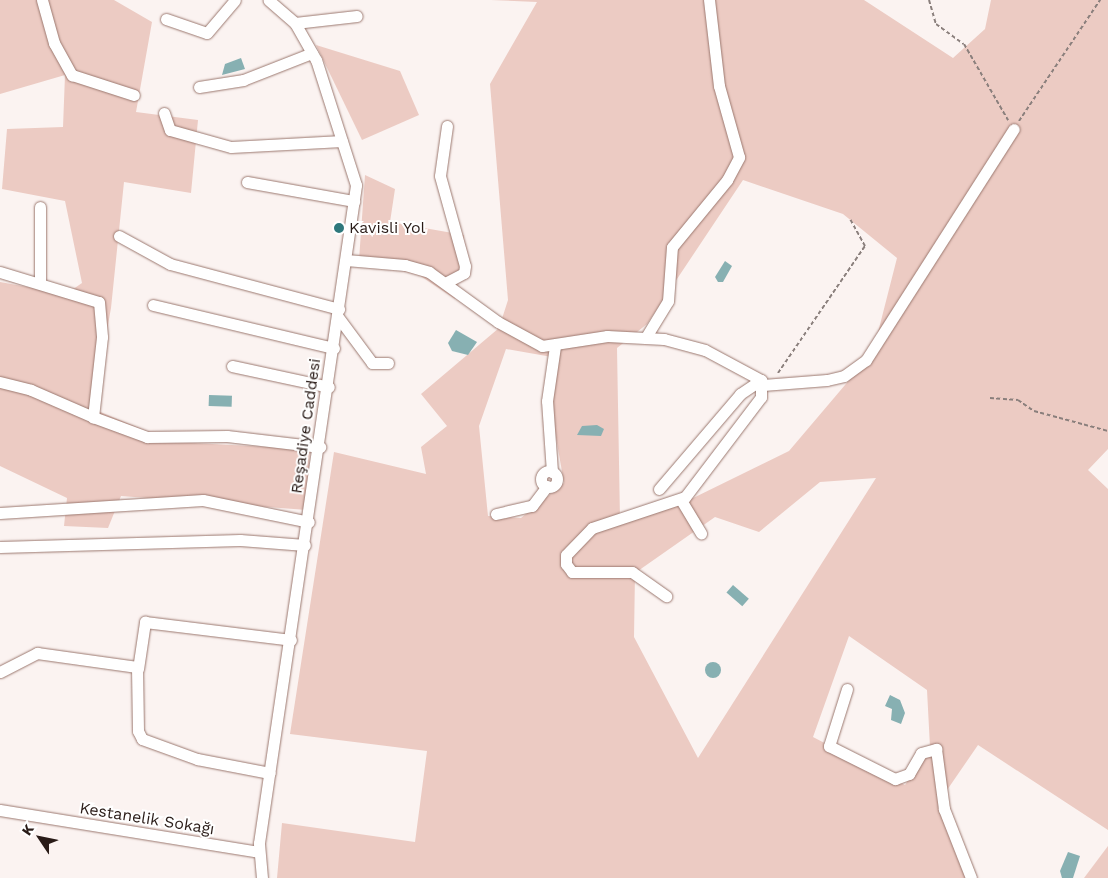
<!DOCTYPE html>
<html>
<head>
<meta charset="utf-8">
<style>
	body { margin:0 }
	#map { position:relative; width:1108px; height:878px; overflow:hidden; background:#fbf3f1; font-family:"Work Sans",sans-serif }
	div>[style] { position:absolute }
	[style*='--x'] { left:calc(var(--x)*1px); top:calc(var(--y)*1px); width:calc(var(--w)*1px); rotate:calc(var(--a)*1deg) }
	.green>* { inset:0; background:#eccbc3 }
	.water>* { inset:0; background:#87b0b2; transform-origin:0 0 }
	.round { border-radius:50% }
	.path>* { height:2px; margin-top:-1px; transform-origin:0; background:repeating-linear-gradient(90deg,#8a7f7c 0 4px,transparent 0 6.5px) }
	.roads { filter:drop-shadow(0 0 1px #9b786f) drop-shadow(0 0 1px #9b786f) }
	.minor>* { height:11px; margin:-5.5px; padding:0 5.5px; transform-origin:5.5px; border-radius:5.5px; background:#fff }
	.minor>.ring { margin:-5.5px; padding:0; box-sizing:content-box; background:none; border:11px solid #fff; border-radius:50% }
	.dots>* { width:14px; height:14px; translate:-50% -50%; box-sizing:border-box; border:2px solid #fff; border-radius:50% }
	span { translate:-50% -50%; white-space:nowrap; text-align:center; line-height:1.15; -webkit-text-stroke:4px #fff; paint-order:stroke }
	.poi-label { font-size:16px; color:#291b17 }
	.left { translate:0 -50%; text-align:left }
	.street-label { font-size:16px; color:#291b17 }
	.north { position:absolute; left:15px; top:813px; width:50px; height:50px; -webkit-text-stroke:4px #fff; paint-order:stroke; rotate:304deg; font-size:14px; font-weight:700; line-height:20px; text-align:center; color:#291b17 }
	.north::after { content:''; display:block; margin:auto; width:18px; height:22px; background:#291b17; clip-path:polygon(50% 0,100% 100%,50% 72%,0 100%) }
</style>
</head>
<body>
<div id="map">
	<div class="green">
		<div style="clip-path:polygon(0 0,114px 0,152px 22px,136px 112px,198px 120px,191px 193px,124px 182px,111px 308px,93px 409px,173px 442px,310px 449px,307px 510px,121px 496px,108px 528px,64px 526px,67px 498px,0 466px,0 282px,66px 294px,82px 283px,65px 201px,2px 189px,7px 129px,63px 127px,65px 75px,0 94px)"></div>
		<div style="clip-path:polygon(evenodd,491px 0,864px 0,953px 58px,985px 29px,991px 0,1108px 0,1108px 449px,1088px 470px,1108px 489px,1108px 830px,978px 745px,945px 793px,975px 878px,277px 878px,282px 823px,415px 842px,427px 751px,290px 734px,334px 452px,426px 474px,421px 447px,447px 426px,421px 394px,499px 328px,508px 300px,490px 84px,537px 2px,491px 0,743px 180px,843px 214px,897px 258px,873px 352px,789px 451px,685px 502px,620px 519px,617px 348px,647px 324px,743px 180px,491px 0,506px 349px,552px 357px,550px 403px,564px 483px,521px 518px,488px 516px,479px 426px,506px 349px,491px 0,876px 478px,698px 758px,634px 637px,635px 573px,715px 517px,759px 532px,820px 482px,876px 478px,491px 0,849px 636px,927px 690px,930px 747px,905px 785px,813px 737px,849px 636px)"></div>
		<div style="clip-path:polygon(316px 45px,400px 71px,419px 115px,362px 140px)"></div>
		<div style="clip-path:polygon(365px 175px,395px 189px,390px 222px,464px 235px,455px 299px,419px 275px,359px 260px)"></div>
		<div style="clip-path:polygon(1108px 846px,1108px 878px,1084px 878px)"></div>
	</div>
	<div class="water">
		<div style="clip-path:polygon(241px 58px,245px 69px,222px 75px,225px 64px)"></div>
		<div style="clip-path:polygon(725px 261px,732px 266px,723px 282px,718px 282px,715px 277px)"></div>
		<div style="clip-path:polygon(456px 330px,477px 342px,468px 355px,452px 351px,448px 343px)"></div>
		<div style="left:209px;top:395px;width:23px;height:11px;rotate:2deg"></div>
		<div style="clip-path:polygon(597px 425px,604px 429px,601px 436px,577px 435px,582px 426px)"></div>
		<div style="left:733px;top:585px;width:21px;height:10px;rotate:41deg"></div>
		<div class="round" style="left:705px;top:662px;width:16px;height:16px"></div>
		<div style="clip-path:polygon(890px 695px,900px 700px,905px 713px,901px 724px,891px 720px,892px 709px,885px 706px)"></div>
		<div style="clip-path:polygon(1068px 852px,1080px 856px,1073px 878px,1062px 878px,1060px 871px)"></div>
	</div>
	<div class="path">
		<div style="--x:929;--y:0;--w:25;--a:74"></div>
		<div style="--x:936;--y:24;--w:34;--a:36"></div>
		<div style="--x:964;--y:44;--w:88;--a:59.9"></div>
		<div style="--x:1019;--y:121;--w:146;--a:-56.2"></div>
		<div style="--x:778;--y:373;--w:154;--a:-55.6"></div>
		<div style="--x:865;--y:246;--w:31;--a:-119"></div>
		<div style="--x:990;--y:398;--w:28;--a:4"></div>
		<div style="--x:1018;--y:400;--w:19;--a:35"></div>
		<div style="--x:1034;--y:411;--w:77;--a:15.1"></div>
	</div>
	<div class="roads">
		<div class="minor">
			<div style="--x:42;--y:0;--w:45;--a:74.4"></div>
			<div style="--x:54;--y:43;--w:37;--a:61"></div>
			<div style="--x:72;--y:75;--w:65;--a:17.9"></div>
			<div style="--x:166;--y:19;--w:43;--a:18.9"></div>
			<div style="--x:207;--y:33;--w:43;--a:-49.7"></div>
			<div style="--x:295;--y:23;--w:62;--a:-6.4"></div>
			<div style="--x:199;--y:87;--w:45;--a:-9"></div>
			<div style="--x:243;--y:80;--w:74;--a:-21.4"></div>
			<div style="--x:164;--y:113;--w:18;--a:71"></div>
			<div style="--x:170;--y:130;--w:63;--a:15.6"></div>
			<div style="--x:231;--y:147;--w:111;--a:-3.1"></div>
			<div style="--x:447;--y:126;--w:50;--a:98"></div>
			<div style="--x:440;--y:176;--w:93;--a:74.5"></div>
			<div style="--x:465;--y:266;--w:7;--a:98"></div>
			<div style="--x:464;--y:273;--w:19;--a:152"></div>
			<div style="--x:247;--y:182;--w:109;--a:10.1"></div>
			<div style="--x:119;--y:236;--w:58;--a:28.8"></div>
			<div style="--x:170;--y:264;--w:175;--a:14.9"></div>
			<div style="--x:346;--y:260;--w:59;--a:4.8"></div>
			<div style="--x:405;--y:265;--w:25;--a:16"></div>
			<div style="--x:429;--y:272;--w:85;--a:35.9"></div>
			<div style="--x:498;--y:322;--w:50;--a:28.6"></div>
			<div style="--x:542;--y:346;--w:66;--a:-8.7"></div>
			<div style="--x:607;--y:336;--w:57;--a:3"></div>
			<div style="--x:664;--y:339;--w:42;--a:15"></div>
			<div style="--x:705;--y:350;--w:64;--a:28.2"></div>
			<div style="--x:761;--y:380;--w:17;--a:90"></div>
			<div style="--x:761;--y:397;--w:126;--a:127.2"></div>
			<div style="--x:685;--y:497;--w:98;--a:161.6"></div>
			<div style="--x:592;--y:528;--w:37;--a:134"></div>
			<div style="--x:566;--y:555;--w:9;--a:90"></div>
			<div style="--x:566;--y:564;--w:10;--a:53"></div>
			<div style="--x:572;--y:572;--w:60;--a:0"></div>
			<div style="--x:632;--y:572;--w:42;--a:35.2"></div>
			<div style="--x:0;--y:272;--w:103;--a:16.9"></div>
			<div style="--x:99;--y:302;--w:35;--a:85"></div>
			<div style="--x:102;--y:337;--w:81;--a:96.4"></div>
			<div style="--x:93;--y:417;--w:58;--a:20.3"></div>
			<div style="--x:147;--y:437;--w:80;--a:-0.7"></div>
			<div style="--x:227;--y:436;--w:94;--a:6.7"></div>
			<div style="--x:40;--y:281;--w:74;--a:-90"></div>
			<div style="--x:153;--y:305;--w:186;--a:13.4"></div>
			<div style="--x:338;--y:317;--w:57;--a:53.5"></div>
			<div style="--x:372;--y:363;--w:16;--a:0"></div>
			<div style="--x:646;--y:337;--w:42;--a:-58.6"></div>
			<div style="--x:668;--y:301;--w:54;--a:-85.8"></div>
			<div style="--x:672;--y:247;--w:87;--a:-50.6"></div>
			<div style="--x:727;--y:180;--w:26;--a:-62"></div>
			<div style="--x:739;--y:157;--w:74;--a:-105.7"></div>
			<div style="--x:719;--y:86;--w:87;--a:-96.6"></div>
			<div style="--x:232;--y:366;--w:99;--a:12.2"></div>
			<div style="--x:0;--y:382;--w:32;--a:14"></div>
			<div style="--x:31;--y:390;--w:68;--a:23.5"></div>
			<div style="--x:763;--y:385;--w:64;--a:-4.5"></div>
			<div style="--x:827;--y:380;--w:17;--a:-13"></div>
			<div style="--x:844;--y:376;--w:27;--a:-36"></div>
			<div style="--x:866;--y:360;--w:274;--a:-57.4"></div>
			<div class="ring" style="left:541px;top:471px;width:5px;height:5px"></div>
			<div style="--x:552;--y:472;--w:71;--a:-94"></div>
			<div style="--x:547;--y:401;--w:56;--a:-81.7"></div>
			<div style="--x:659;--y:489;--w:125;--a:-49.5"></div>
			<div style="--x:740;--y:394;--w:25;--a:-34"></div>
			<div style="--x:681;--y:500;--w:39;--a:59"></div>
			<div style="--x:0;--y:513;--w:203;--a:-3.7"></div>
			<div style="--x:203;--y:500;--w:108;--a:11.7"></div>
			<div style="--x:496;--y:514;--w:37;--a:-13"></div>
			<div style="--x:532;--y:506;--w:25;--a:-53"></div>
			<div style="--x:0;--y:547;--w:240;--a:-1.7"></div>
			<div style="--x:240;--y:540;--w:65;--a:4.4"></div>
			<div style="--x:138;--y:669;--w:48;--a:-81.5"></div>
			<div style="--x:145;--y:622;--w:147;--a:7"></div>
			<div style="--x:0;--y:672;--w:42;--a:-27.2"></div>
			<div style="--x:37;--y:653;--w:101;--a:8"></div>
			<div style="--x:137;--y:667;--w:64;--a:89.1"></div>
			<div style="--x:138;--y:731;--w:9;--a:63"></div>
			<div style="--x:142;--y:739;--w:59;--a:20"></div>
			<div style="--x:197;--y:759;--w:74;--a:10.9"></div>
			<div style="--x:847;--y:689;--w:60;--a:107.5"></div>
			<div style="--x:829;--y:746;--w:74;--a:26.6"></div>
			<div style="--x:895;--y:779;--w:15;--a:-20"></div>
			<div style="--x:909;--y:774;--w:24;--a:-60"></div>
			<div style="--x:921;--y:753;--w:16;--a:-15"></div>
			<div style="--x:936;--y:749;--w:61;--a:82.4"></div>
			<div style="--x:944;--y:809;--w:74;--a:68.6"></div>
			<div style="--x:0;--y:810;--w:262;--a:9.2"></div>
			<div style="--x:262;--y:878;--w:35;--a:-95"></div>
			<div style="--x:259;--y:843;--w:665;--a:-81.61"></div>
			<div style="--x:356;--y:185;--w:131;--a:-107.7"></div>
			<div style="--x:316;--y:60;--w:43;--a:-119.6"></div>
			<div style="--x:295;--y:23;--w:35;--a:-139"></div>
		</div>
	</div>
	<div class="dots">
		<div style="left:339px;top:228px;background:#2e787c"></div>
	</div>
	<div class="poi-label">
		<span class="left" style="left:349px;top:228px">Kavisli Yol</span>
	</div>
	<div class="street-label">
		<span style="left:306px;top:426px;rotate:-82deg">Reşadiye Caddesi</span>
		<span style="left:147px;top:819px;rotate:9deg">Kestanelik Sokağı</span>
	</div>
	<div class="north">K</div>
</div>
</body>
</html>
